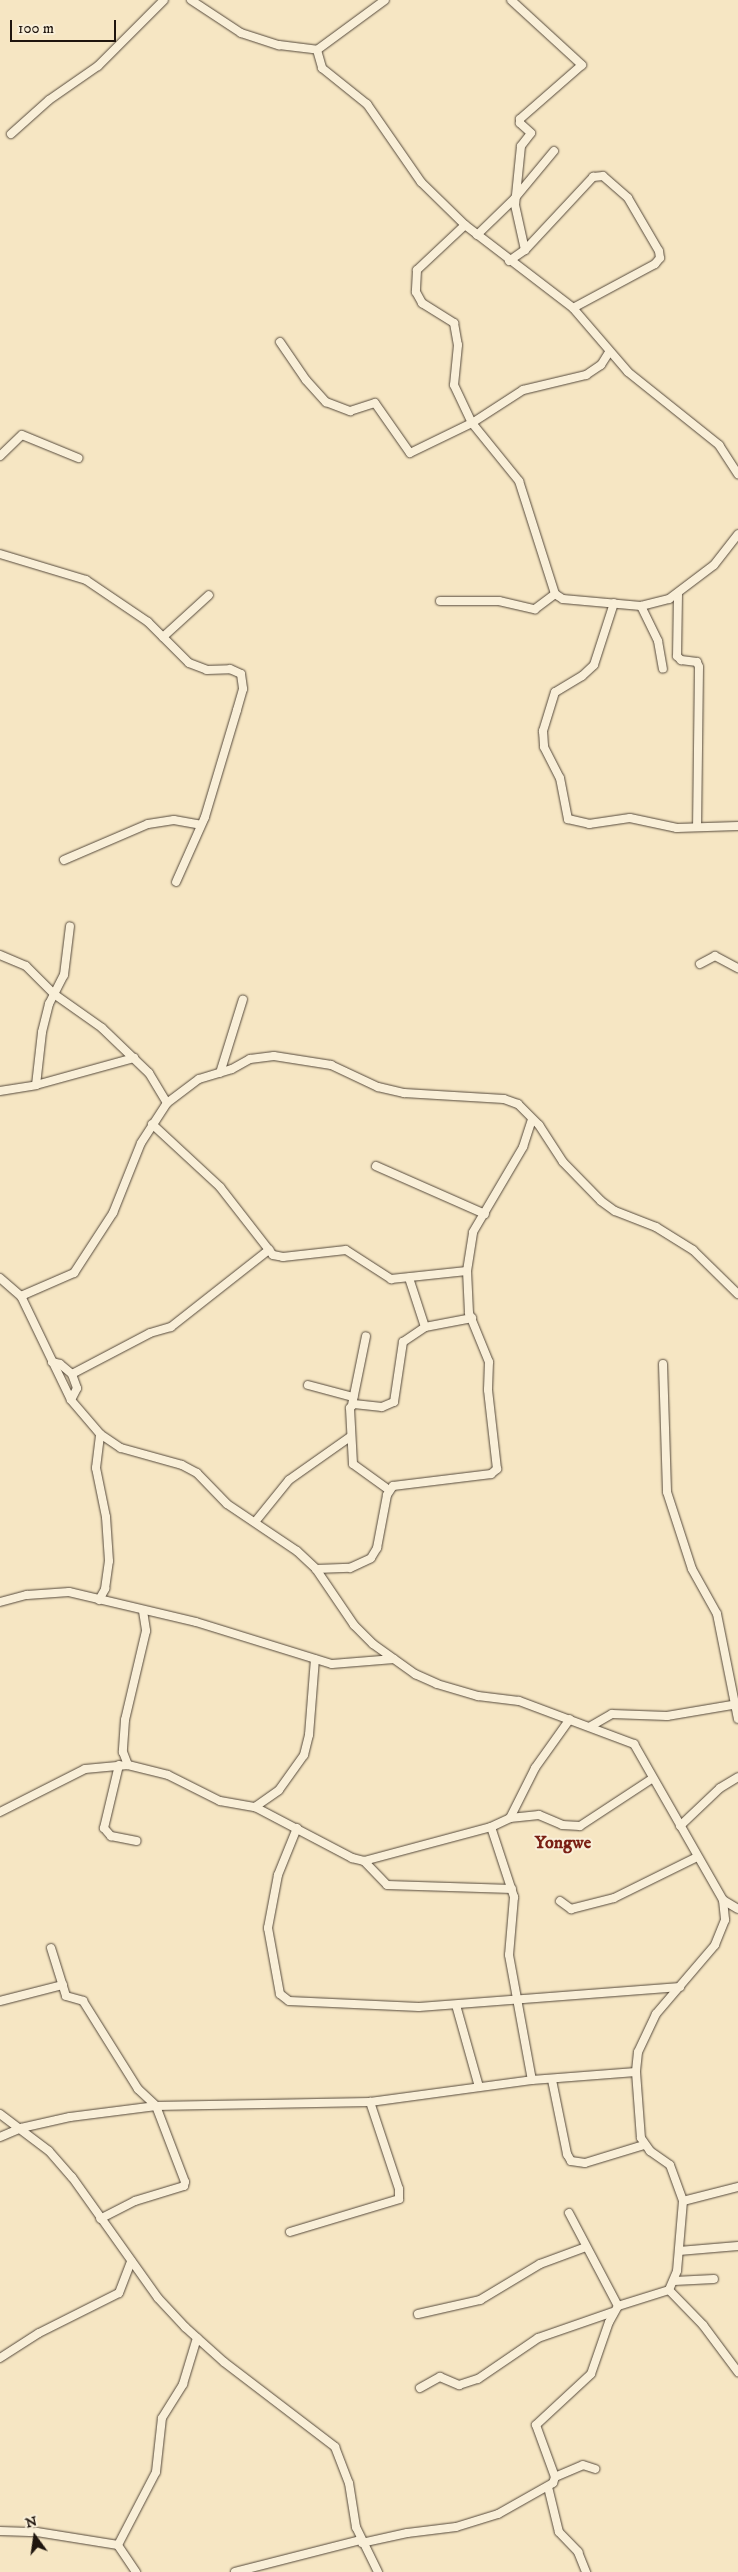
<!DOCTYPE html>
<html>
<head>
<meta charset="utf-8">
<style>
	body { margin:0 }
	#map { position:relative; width:738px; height:2572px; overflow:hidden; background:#f6e6c3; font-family:"IM FELL DW Pica",serif }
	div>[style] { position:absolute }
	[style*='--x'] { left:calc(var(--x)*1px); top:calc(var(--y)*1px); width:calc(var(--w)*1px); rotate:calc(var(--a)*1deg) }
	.roads { filter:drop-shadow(0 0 1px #55493b) drop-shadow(0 0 1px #55493b) }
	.street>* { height:8px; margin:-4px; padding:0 4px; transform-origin:4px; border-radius:4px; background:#f9efd8 }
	span { translate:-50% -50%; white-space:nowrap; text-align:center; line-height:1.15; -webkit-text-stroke:4px #f9efd8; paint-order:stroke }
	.quarter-label { font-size:18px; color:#7a1f14; font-weight:700 }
	.north { position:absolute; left:10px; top:2512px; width:50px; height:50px; -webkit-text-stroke:4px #f9efd8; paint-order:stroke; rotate:346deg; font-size:14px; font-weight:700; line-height:20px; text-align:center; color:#1f150e }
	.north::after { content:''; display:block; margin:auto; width:18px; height:22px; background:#1f150e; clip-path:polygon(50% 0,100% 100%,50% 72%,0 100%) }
	.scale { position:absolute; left:10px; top:20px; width:106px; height:22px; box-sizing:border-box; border:2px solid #1f150e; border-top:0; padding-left:6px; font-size:15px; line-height:18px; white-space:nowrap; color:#1f150e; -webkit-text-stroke:4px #f9efd8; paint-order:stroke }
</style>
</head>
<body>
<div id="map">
	<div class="roads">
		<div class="street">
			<div style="--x:191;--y:0;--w:60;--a:33.4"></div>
			<div style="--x:241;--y:33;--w:40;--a:18"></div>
			<div style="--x:279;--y:45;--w:38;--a:7"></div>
			<div style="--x:317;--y:50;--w:84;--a:-36.3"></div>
			<div style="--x:317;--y:50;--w:19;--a:74"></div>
			<div style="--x:322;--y:68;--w:58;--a:38.7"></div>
			<div style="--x:367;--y:104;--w:95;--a:55.3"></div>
			<div style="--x:421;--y:182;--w:62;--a:44.3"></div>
			<div style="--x:465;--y:225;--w:136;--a:37.5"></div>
			<div style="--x:573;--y:308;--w:84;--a:49.3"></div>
			<div style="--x:628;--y:372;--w:117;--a:38.7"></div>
			<div style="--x:719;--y:445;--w:35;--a:57"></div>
			<div style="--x:11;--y:134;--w:51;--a:-41.8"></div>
			<div style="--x:49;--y:100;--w:60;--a:-34.8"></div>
			<div style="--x:98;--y:66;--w:93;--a:-45"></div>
			<div style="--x:465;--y:225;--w:66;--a:136.8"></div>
			<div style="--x:417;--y:270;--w:22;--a:93"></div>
			<div style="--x:416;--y:292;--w:13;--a:61"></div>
			<div style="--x:422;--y:303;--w:38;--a:32"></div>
			<div style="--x:454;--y:323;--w:22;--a:80"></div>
			<div style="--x:458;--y:345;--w:40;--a:95.7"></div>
			<div style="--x:454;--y:385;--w:42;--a:64.7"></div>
			<div style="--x:472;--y:423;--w:75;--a:51"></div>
			<div style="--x:519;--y:481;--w:119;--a:72.3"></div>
			<div style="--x:555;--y:594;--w:9;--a:32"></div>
			<div style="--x:563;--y:599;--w:78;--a:5.1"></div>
			<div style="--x:641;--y:606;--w:29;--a:-14"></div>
			<div style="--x:669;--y:599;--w:56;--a:-37.1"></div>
			<div style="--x:714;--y:565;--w:39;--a:-52"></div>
			<div style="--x:477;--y:235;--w:53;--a:-44.2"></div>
			<div style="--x:515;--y:198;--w:61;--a:-50.3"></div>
			<div style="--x:525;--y:250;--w:100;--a:-47"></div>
			<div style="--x:593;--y:177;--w:10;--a:-6"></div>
			<div style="--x:603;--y:176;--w:33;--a:41"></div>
			<div style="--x:628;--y:198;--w:61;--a:59.7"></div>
			<div style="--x:659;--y:251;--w:7;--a:82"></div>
			<div style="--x:660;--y:258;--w:8;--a:130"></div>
			<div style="--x:655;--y:264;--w:93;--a:151.8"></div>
			<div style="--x:509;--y:261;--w:19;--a:-35"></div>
			<div style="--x:525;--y:250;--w:46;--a:-102.5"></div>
			<div style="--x:515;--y:205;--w:59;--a:-84.2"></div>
			<div style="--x:521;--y:146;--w:16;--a:-52"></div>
			<div style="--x:531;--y:133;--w:15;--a:-138"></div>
			<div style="--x:520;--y:123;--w:4;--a:-90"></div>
			<div style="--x:520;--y:119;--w:82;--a:-41.1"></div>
			<div style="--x:582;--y:65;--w:96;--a:-137.5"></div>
			<div style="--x:280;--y:342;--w:46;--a:55.6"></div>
			<div style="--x:306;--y:380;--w:30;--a:48"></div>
			<div style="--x:326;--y:402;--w:26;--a:21"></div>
			<div style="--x:350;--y:411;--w:26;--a:-18"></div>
			<div style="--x:375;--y:403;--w:61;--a:55"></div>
			<div style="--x:410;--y:453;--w:69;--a:-25.8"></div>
			<div style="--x:472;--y:423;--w:61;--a:-32.9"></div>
			<div style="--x:523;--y:390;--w:65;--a:-13.4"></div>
			<div style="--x:586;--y:375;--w:18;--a:-34"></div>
			<div style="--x:601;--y:365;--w:15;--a:-58"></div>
			<div style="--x:0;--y:456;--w:30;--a:-44"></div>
			<div style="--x:22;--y:435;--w:61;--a:22.3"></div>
			<div style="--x:0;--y:554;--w:90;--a:16.8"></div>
			<div style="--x:86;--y:580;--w:75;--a:34.1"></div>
			<div style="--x:148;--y:622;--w:58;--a:45"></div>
			<div style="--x:189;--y:663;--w:19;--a:21"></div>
			<div style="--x:207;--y:670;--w:23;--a:-2"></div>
			<div style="--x:230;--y:669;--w:12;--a:24"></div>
			<div style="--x:241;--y:674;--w:15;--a:82"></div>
			<div style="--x:243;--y:689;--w:22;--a:106"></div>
			<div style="--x:237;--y:710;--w:112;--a:106.7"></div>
			<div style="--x:205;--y:817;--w:71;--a:114"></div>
			<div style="--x:678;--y:594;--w:62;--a:90.9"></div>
			<div style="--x:677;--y:656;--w:6;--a:45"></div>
			<div style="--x:681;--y:660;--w:16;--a:7"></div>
			<div style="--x:697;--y:662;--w:5;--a:68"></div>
			<div style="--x:699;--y:667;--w:160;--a:90.7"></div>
			<div style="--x:440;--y:601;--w:59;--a:0"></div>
			<div style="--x:499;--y:601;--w:37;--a:13"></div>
			<div style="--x:535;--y:609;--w:25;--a:-37"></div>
			<div style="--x:614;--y:603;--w:65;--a:107.9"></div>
			<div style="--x:594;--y:665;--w:16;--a:137"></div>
			<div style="--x:582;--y:676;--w:31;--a:149"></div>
			<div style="--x:555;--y:692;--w:41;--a:107.1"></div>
			<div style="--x:543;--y:731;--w:16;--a:86"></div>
			<div style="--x:544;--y:747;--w:35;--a:63"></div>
			<div style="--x:560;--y:778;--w:42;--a:79"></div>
			<div style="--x:568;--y:819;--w:22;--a:13"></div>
			<div style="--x:589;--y:824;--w:41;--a:-8.3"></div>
			<div style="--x:630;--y:818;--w:48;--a:12"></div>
			<div style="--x:677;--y:828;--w:61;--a:-1.9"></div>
			<div style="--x:641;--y:606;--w:39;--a:64"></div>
			<div style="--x:658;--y:641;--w:28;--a:80"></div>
			<div style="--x:163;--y:637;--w:62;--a:-42.4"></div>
			<div style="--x:64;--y:860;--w:91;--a:-23.2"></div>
			<div style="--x:148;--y:824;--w:26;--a:-9"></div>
			<div style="--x:174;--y:820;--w:27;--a:10"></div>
			<div style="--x:0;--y:955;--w:28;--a:23"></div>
			<div style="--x:26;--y:966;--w:40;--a:45"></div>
			<div style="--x:54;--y:994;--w:59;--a:35.3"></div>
			<div style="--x:102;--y:1028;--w:65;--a:43.8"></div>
			<div style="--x:149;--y:1073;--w:35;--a:59"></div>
			<div style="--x:700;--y:964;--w:17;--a:-28"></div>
			<div style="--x:715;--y:956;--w:26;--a:28"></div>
			<div style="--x:220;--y:1073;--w:77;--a:-72.7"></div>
			<div style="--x:36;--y:1085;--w:53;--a:-83.5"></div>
			<div style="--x:42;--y:1032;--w:29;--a:-76"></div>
			<div style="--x:49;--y:1004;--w:33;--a:-63"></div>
			<div style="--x:64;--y:975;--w:49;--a:-83"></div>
			<div style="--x:0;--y:1091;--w:36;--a:-9"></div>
			<div style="--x:36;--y:1085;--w:102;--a:-15.4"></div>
			<div style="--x:152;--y:1124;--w:93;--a:42.8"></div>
			<div style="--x:220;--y:1187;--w:86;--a:52.1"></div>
			<div style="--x:273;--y:1255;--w:10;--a:11"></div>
			<div style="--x:283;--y:1257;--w:63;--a:-6.3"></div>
			<div style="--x:346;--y:1250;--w:54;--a:32.8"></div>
			<div style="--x:391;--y:1279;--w:76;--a:-6"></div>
			<div style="--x:376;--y:1166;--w:119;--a:23.8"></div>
			<div style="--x:0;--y:1278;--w:28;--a:41"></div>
			<div style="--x:21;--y:1296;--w:115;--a:64.3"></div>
			<div style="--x:71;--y:1400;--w:45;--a:49.5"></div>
			<div style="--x:100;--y:1434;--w:25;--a:34"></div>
			<div style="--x:121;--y:1448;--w:63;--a:15.6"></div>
			<div style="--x:182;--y:1465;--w:17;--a:28"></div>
			<div style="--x:197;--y:1473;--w:43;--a:45.9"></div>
			<div style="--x:227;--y:1504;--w:84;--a:33.9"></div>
			<div style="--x:297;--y:1551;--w:26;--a:43"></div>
			<div style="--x:316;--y:1569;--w:68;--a:55.8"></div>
			<div style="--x:354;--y:1625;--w:27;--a:45"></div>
			<div style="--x:373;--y:1644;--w:52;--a:35.5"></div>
			<div style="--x:415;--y:1674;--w:24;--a:24"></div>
			<div style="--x:437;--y:1684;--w:43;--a:16.3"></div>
			<div style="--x:478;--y:1696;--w:41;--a:7"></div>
			<div style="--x:519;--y:1701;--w:123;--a:20.5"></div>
			<div style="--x:634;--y:1744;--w:180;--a:60.3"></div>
			<div style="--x:723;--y:1900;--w:20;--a:84"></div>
			<div style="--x:725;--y:1920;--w:27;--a:112"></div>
			<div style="--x:715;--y:1945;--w:91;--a:130.5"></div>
			<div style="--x:656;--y:2014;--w:42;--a:115.3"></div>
			<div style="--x:638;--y:2052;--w:20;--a:96"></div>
			<div style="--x:636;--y:2072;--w:66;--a:85.7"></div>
			<div style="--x:641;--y:2138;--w:16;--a:55"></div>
			<div style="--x:650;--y:2151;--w:24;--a:35"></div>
			<div style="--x:670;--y:2165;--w:38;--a:70"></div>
			<div style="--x:683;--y:2201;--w:70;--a:94.9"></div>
			<div style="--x:677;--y:2271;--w:21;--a:113"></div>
			<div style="--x:669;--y:2290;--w:53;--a:162.6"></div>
			<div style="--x:618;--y:2306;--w:18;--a:119"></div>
			<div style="--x:609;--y:2322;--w:55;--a:109.1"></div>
			<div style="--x:591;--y:2374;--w:75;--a:137.2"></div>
			<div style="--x:536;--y:2425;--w:55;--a:69.9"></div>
			<div style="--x:555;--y:2477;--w:6;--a:108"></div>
			<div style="--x:553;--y:2483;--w:63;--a:150.6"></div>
			<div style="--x:498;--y:2514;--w:44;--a:162.8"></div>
			<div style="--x:456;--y:2527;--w:49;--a:173"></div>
			<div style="--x:407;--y:2533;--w:46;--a:167.5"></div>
			<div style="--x:21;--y:1296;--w:58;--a:-23.5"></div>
			<div style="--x:74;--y:1273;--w:72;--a:-57"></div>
			<div style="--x:113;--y:1213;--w:75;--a:-68.2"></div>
			<div style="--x:141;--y:1143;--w:48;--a:-57"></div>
			<div style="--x:167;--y:1103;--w:40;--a:-37"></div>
			<div style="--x:199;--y:1079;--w:34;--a:-17"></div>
			<div style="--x:232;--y:1069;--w:21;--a:-29"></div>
			<div style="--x:250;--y:1059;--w:24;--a:-7"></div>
			<div style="--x:274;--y:1056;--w:58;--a:9"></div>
			<div style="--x:331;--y:1065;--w:52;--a:25.1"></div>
			<div style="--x:378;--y:1087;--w:27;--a:13"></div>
			<div style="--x:404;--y:1093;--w:100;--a:3.4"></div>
			<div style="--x:504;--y:1099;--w:15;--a:20"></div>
			<div style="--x:518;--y:1104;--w:30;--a:45"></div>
			<div style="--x:539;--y:1125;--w:44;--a:57"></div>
			<div style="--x:563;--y:1162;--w:54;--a:45.7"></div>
			<div style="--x:601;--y:1201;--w:17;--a:36"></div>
			<div style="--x:615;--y:1211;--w:44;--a:21.3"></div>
			<div style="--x:656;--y:1227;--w:44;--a:31.9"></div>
			<div style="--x:693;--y:1250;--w:63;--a:44.4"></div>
			<div style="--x:425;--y:1327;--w:48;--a:-10.8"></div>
			<div style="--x:52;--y:1362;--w:8;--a:14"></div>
			<div style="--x:60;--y:1364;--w:16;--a:40"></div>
			<div style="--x:72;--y:1374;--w:88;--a:-27.7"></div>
			<div style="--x:150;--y:1333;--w:22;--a:-16"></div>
			<div style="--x:171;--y:1327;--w:125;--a:-38.2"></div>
			<div style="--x:663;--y:1364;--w:128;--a:88.2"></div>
			<div style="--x:667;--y:1492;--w:81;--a:72"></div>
			<div style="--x:692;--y:1569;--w:51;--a:60.9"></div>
			<div style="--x:717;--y:1614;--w:107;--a:78.7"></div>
			<div style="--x:308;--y:1385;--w:47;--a:14.9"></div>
			<div style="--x:71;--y:1400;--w:13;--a:-63"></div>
			<div style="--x:77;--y:1388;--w:15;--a:-110"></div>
			<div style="--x:352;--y:1405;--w:70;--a:-78.5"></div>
			<div style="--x:389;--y:1490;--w:44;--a:-144.2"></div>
			<div style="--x:353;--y:1464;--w:56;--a:-93.1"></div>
			<div style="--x:350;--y:1408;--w:6;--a:-45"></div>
			<div style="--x:354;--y:1404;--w:28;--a:6"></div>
			<div style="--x:382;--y:1407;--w:13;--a:-23"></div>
			<div style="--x:394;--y:1402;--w:61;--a:-81.5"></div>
			<div style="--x:403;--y:1342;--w:27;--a:-34"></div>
			<div style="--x:425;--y:1327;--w:52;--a:-108.1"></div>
			<div style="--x:255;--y:1522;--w:54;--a:-51"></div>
			<div style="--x:289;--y:1480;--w:75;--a:-35.2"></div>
			<div style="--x:316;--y:1569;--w:34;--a:-2"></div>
			<div style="--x:350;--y:1568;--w:23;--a:-25"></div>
			<div style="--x:371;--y:1558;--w:12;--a:-59"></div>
			<div style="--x:377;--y:1548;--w:54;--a:-79.3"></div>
			<div style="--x:387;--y:1495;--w:11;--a:-56"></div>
			<div style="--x:393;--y:1486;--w:99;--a:-7"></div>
			<div style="--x:491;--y:1474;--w:8;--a:-40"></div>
			<div style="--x:497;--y:1469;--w:80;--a:-96.5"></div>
			<div style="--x:488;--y:1390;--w:28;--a:-88"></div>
			<div style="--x:489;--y:1362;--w:53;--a:-112.2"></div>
			<div style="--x:469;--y:1313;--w:42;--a:-92.7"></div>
			<div style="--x:467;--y:1271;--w:39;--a:-81"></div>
			<div style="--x:473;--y:1232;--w:99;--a:-59.5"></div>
			<div style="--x:523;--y:1147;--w:29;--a:-72"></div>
			<div style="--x:99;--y:1600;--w:13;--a:-61"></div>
			<div style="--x:105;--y:1589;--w:28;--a:-82"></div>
			<div style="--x:109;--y:1561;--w:44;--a:-93.9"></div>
			<div style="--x:106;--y:1517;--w:50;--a:-101.5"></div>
			<div style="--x:96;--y:1468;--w:34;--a:-83"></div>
			<div style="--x:0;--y:1602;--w:28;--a:-15"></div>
			<div style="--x:27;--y:1595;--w:42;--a:-4.1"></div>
			<div style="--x:69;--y:1592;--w:130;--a:13.3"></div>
			<div style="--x:196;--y:1622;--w:142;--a:17.2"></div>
			<div style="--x:332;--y:1664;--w:62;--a:-4.6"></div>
			<div style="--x:143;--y:1611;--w:20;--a:81"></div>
			<div style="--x:146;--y:1631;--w:91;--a:103.3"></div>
			<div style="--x:125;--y:1720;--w:32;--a:94"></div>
			<div style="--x:123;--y:1752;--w:14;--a:69"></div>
			<div style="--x:128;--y:1765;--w:41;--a:14"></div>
			<div style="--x:168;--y:1775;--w:58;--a:26.6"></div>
			<div style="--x:220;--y:1801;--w:36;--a:10"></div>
			<div style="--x:255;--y:1807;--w:110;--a:27.7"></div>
			<div style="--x:352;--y:1858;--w:12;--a:14"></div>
			<div style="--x:364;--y:1861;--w:131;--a:-15"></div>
			<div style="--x:491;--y:1827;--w:21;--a:-25"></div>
			<div style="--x:510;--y:1818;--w:56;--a:-63.4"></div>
			<div style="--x:535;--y:1768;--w:60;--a:-54.5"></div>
			<div style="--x:591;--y:1726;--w:24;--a:-30"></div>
			<div style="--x:612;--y:1714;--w:55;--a:2.1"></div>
			<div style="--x:667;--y:1716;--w:72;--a:-9.6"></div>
			<div style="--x:119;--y:1765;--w:65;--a:103.4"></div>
			<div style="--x:104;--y:1828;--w:11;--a:49"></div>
			<div style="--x:111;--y:1836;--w:26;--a:11"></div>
			<div style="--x:255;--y:1807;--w:29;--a:-35"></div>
			<div style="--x:279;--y:1790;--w:43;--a:-54.5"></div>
			<div style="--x:304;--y:1755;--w:21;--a:-76"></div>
			<div style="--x:309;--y:1735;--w:76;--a:-85.5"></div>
			<div style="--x:0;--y:1812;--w:95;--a:-26.8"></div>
			<div style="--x:85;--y:1769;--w:43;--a:-5.3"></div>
			<div style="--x:510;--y:1818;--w:29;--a:-6"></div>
			<div style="--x:539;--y:1815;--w:25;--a:23"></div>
			<div style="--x:562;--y:1825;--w:18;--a:3"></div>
			<div style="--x:580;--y:1826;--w:87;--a:-33.3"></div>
			<div style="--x:680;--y:1826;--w:55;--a:-43.5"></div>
			<div style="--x:720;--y:1788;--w:21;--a:-31"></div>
			<div style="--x:491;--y:1827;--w:74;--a:71.8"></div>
			<div style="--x:514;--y:1897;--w:58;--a:94.9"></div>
			<div style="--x:509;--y:1955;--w:127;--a:79.6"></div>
			<div style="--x:297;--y:1828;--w:51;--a:112"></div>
			<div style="--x:278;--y:1875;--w:54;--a:100.7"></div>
			<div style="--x:268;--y:1928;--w:67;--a:79.7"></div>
			<div style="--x:280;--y:1994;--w:11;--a:38"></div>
			<div style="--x:289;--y:2001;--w:130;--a:2.6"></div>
			<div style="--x:419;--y:2007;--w:262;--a:-4.4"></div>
			<div style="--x:364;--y:1861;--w:33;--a:46"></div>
			<div style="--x:387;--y:1885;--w:125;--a:1.8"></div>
			<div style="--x:723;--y:1900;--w:17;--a:31"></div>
			<div style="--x:560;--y:1901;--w:14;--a:36"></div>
			<div style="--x:571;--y:1909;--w:44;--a:-14.3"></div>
			<div style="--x:614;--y:1898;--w:93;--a:-26.3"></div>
			<div style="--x:51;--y:1948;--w:50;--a:72.6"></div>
			<div style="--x:66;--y:1996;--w:18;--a:16"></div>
			<div style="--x:83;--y:2001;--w:104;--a:58"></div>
			<div style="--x:138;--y:2089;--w:25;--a:43"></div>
			<div style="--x:156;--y:2106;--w:81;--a:69.1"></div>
			<div style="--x:185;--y:2182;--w:4;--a:104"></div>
			<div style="--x:184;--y:2186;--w:51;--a:163"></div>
			<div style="--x:135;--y:2201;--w:39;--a:153"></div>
			<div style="--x:0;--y:2001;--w:65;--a:-14.3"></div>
			<div style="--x:456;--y:2005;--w:85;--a:74.3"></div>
			<div style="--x:552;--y:2080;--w:76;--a:78.5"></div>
			<div style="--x:567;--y:2154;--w:8;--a:60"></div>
			<div style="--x:571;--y:2161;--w:14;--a:8"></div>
			<div style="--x:585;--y:2163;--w:62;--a:-17"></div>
			<div style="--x:0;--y:2114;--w:61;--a:37.1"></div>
			<div style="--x:49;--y:2151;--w:35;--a:49"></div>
			<div style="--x:72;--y:2177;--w:148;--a:54.6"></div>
			<div style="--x:158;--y:2298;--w:40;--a:47"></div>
			<div style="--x:185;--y:2327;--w:52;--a:41.9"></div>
			<div style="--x:224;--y:2362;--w:140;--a:37.4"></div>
			<div style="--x:335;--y:2447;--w:39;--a:69"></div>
			<div style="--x:349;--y:2483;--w:45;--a:81"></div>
			<div style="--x:356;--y:2527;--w:50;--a:63.9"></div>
			<div style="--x:0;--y:2137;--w:23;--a:-23"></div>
			<div style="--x:21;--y:2128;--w:50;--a:-12.7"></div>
			<div style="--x:70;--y:2117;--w:87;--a:-7.3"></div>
			<div style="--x:156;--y:2106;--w:214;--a:-1.1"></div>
			<div style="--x:370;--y:2102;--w:163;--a:-7.7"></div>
			<div style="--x:532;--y:2080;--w:104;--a:-4.4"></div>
			<div style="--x:683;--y:2201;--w:57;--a:-14.3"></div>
			<div style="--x:569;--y:2213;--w:105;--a:62.2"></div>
			<div style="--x:290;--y:2232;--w:114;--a:-16.8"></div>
			<div style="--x:399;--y:2199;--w:10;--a:-90"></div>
			<div style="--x:399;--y:2189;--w:92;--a:-108.4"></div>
			<div style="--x:679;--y:2251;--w:59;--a:-4.8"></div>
			<div style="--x:674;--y:2281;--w:40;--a:-2.9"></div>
			<div style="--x:669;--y:2290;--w:49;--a:45.8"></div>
			<div style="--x:703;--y:2325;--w:59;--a:53.3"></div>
			<div style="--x:418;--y:2314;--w:64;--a:-12.7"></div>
			<div style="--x:480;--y:2300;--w:70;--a:-31"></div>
			<div style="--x:540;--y:2264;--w:49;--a:-20.3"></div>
			<div style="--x:0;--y:2358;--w:46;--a:-32.7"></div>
			<div style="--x:39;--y:2333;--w:89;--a:-26.6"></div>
			<div style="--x:119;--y:2293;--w:34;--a:-69"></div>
			<div style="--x:420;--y:2388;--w:23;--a:-29"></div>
			<div style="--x:440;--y:2377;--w:21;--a:23"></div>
			<div style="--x:459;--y:2385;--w:20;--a:-18"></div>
			<div style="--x:478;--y:2379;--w:73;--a:-34.3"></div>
			<div style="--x:538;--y:2338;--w:79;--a:-19.1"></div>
			<div style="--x:555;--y:2477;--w:30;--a:-23"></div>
			<div style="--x:583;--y:2465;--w:13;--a:18"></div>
			<div style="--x:548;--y:2487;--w:46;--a:76.3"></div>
			<div style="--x:559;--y:2532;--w:28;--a:46"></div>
			<div style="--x:578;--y:2552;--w:22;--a:68"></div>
			<div style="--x:0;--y:2531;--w:37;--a:2"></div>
			<div style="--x:37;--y:2532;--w:82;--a:9.1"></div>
			<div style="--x:136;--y:2572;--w:32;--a:-124"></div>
			<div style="--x:118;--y:2545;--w:82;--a:-62.5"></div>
			<div style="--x:156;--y:2472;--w:54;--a:-83.7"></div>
			<div style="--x:162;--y:2418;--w:40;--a:-58"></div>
			<div style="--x:183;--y:2384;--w:48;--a:-73.1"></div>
			<div style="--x:235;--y:2572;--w:130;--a:-14.3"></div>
		</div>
	</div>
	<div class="quarter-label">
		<span style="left:563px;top:1843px">Yongwe</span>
	</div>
	<div class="north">N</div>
	<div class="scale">100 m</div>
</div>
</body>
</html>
